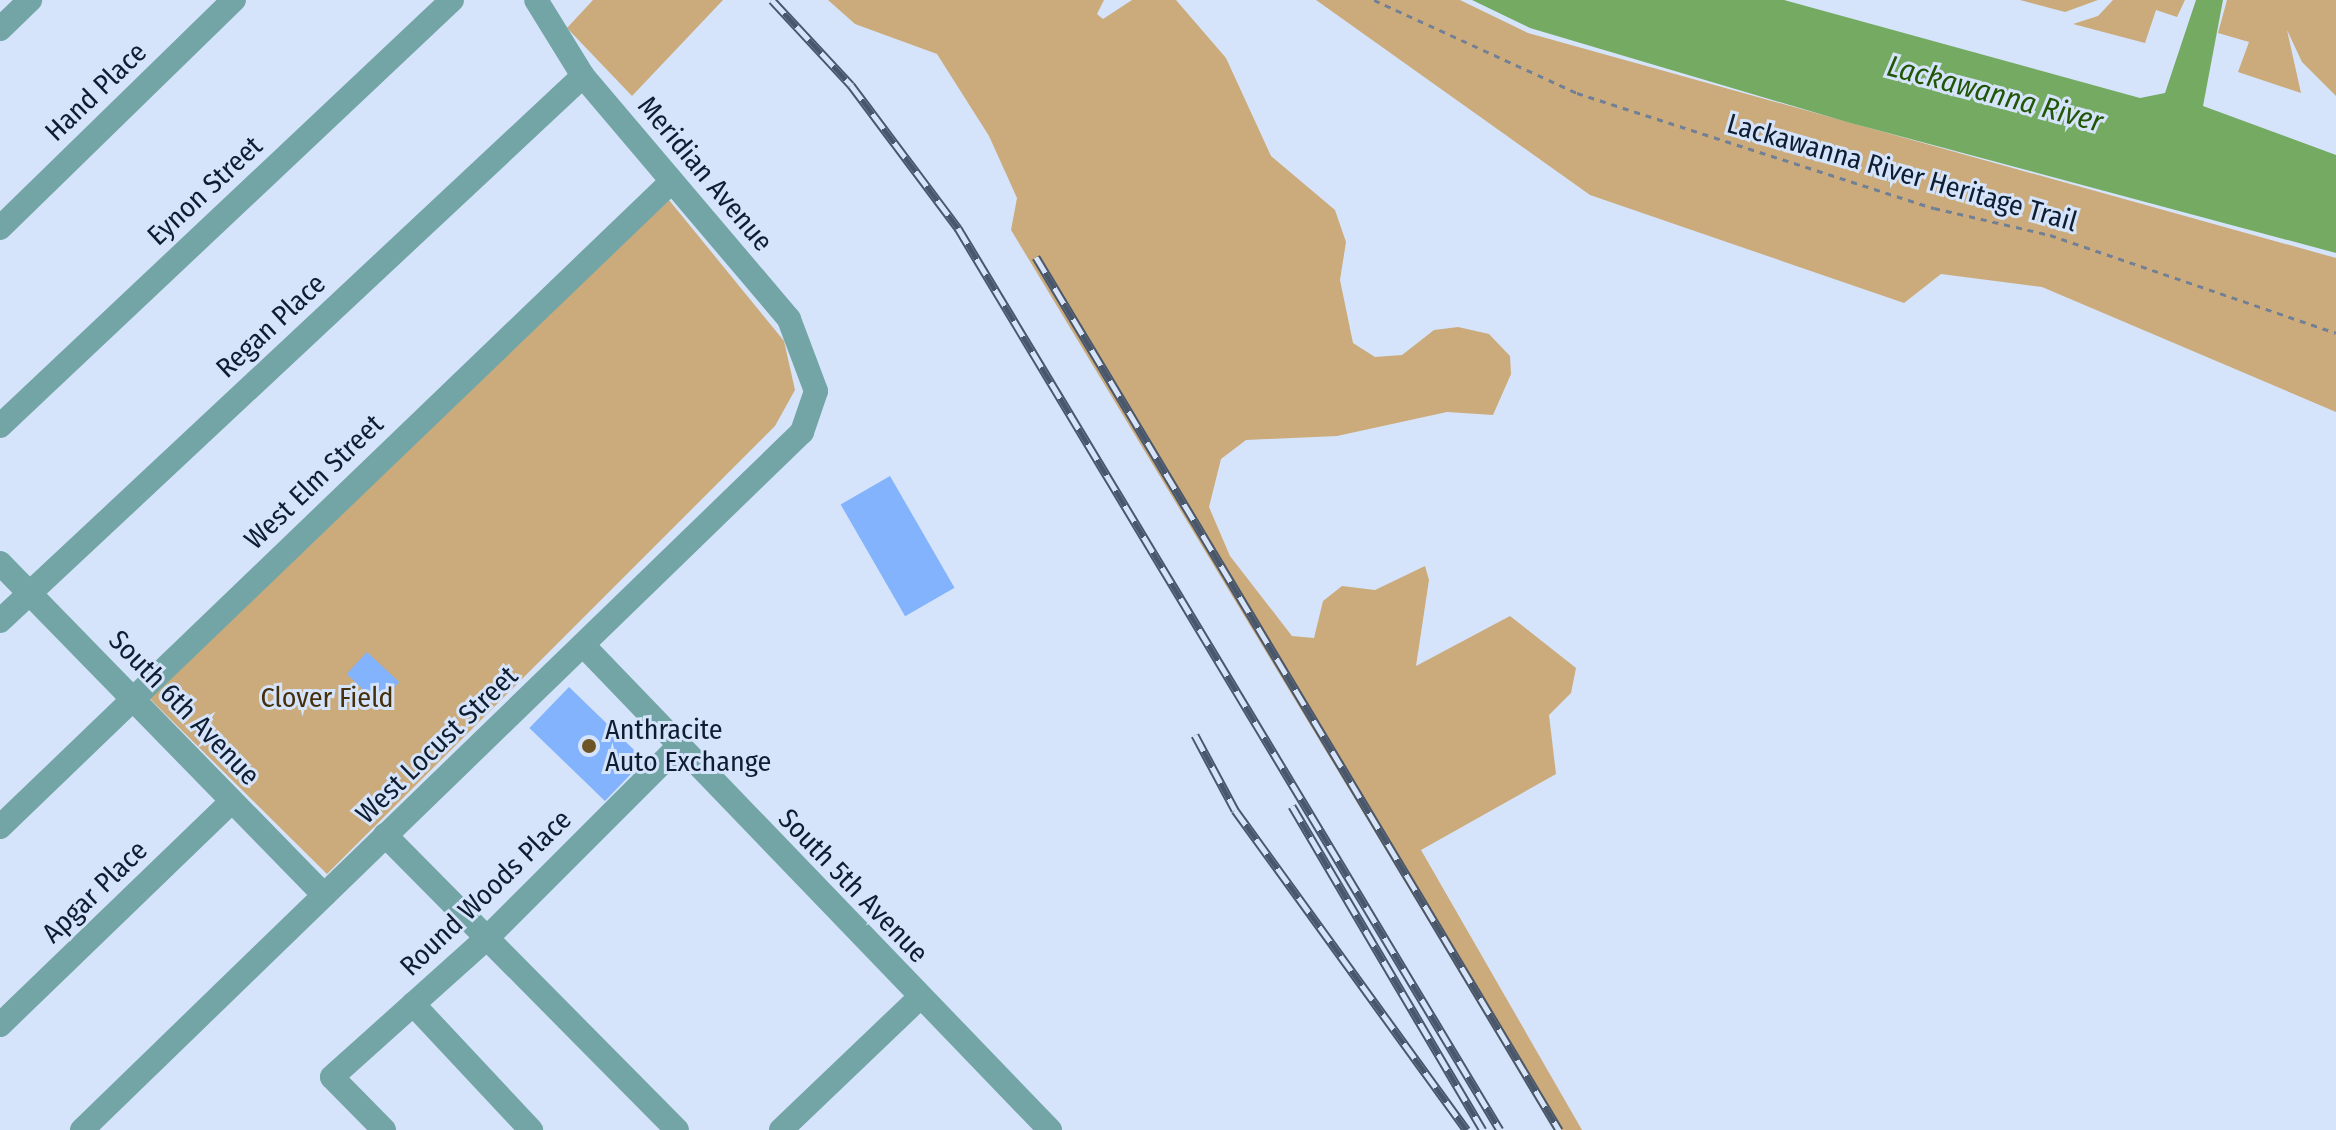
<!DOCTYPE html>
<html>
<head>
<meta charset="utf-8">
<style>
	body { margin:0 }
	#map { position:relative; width:2336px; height:1130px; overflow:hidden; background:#d5e4fb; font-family:"Fira Sans Condensed",sans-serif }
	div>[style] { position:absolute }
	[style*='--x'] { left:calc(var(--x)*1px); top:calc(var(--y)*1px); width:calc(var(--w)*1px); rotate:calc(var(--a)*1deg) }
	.green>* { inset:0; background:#cbab7b }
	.water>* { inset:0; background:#74aa61 }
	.building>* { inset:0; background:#82b3fc; transform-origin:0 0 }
	.path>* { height:3px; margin-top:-1.5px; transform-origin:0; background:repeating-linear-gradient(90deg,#728096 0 6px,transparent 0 12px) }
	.minor>* { height:24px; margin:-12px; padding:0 12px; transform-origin:12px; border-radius:12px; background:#73a5a6 }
	.rail>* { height:9px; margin-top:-4.5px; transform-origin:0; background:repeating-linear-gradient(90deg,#d5e4fb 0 18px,#49576c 0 36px); box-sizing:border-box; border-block:2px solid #49576c }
	.dots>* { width:22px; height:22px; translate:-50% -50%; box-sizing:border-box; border:4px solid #d5e4fb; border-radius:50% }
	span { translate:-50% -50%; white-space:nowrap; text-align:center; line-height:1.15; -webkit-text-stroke:6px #d5e4fb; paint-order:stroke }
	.street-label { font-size:28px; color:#0f1d31 }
	.park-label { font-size:28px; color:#45300b }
	.poi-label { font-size:28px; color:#0f1d31 }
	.left { translate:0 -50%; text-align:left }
	.water-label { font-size:30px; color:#225607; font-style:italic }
</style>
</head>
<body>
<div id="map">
	<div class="green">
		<div style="clip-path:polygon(593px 0,723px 0,632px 96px,567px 28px)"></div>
		<div style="clip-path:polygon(828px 0,1104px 0,1097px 14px,1103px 19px,1132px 0,1176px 0,1226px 58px,1271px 156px,1335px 210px,1346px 242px,1340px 280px,1353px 343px,1375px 357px,1402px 355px,1434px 330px,1458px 327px,1489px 334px,1510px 356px,1511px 374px,1493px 415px,1447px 412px,1337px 436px,1246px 440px,1221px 459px,1209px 507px,1230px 556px,1292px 636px,1314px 638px,1323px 601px,1342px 586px,1375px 590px,1425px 566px,1429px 580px,1416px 666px,1510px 616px,1576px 668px,1571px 693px,1549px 715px,1556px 774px,1421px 850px,1582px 1130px,1555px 1130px,1011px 230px,1017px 198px,989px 136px,937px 54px,855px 24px)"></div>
		<div style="clip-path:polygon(1316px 0,1460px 0,1528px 33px,2336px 258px,2336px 412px,2042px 287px,1941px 274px,1904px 303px,1590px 195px)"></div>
		<div style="clip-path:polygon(2020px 0,2098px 0,2065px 12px)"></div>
		<div style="clip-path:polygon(2113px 0,2185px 0,2177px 17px,2156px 10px,2145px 43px,2073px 24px,2098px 16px)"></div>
		<div style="clip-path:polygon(2227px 0,2336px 0,2336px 96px,2302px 62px,2287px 30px,2301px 93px,2238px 72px,2249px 42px,2218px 33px)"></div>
		<div style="clip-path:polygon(669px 200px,784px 341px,795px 390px,775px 426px,327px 874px,148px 697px)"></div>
	</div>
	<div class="water">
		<div style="clip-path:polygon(1472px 0,1784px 0,2140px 98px,2165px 93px,2196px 0,2223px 0,2203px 106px,2336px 155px,2336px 253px,1847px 122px,1530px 28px)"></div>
	</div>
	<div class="building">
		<div style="left:890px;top:476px;width:129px;height:57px;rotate:60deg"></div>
		<div style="left:367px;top:652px;width:44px;height:30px;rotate:43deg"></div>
		<div style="left:569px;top:687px;width:105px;height:57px;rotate:44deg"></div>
	</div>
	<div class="path">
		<div style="--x:1374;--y:0;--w:223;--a:24.6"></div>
		<div style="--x:1577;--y:93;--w:375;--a:17.9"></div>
		<div style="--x:1934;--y:208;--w:119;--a:13.1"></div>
		<div style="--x:2050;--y:235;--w:302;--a:18.9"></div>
	</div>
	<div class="minor">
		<div style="--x:0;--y:29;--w:42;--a:-44"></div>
		<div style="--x:0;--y:228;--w:327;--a:-44.3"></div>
		<div style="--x:0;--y:426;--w:621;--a:-43.3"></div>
		<div style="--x:0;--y:563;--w:464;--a:45.7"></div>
		<div style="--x:0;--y:621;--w:798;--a:-43.07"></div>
		<div style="--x:584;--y:646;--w:672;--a:46.09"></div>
		<div style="--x:0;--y:827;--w:931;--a:-43.87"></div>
		<div style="--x:385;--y:835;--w:415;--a:45.3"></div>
		<div style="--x:413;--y:1004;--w:173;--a:46.9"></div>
		<div style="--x:0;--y:1025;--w:322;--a:-44"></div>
		<div style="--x:82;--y:1130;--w:1003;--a:-44.11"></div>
		<div style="--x:802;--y:432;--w:43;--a:-71.1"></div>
		<div style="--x:816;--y:391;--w:77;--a:-110.6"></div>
		<div style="--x:789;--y:319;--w:319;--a:-130.3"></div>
		<div style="--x:583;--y:76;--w:89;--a:-121.7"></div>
		<div style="--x:384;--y:1130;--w:74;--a:-134.5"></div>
		<div style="--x:332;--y:1077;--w:207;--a:-41.9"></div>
		<div style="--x:486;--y:939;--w:270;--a:-45"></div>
		<div style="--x:781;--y:1130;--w:192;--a:-43.7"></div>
	</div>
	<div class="rail">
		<div style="--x:772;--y:0;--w:116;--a:47.1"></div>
		<div style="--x:851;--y:85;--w:179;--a:53.2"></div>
		<div style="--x:958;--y:228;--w:1052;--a:59"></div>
		<div style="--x:1036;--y:257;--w:1018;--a:59.07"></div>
		<div style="--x:1195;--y:735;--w:85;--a:61.9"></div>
		<div style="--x:1235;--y:810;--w:395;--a:54.1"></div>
		<div style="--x:1292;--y:806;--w:376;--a:59.5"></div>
	</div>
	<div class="dots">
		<div style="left:589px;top:746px;background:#6f5426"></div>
	</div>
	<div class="street-label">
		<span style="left:96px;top:92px;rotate:-44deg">Hand Place</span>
		<span style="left:1902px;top:173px;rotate:16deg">Lackawanna River Heritage Trail</span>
		<span style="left:705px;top:174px;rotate:50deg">Meridian Avenue</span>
		<span style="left:205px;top:191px;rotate:-43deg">Eynon Street</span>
		<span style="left:271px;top:326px;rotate:-43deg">Regan Place</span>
		<span style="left:314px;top:482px;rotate:-44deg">West Elm Street</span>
		<span style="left:184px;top:708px;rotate:46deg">South 6th Avenue</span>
		<span style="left:437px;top:745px;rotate:-44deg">West Locust Street</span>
		<span style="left:853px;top:886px;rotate:46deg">South 5th Avenue</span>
		<span style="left:95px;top:892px;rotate:-44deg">Apgar Place</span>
		<span style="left:486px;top:893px;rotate:-44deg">Round Woods Place</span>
	</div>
	<div class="park-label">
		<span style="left:327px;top:698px">Clover Field</span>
	</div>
	<div class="poi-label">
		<span class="left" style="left:605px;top:746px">Anthracite<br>Auto Exchange</span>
	</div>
	<div class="water-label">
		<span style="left:1995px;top:94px;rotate:15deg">Lackawanna River</span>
	</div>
</div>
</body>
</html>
